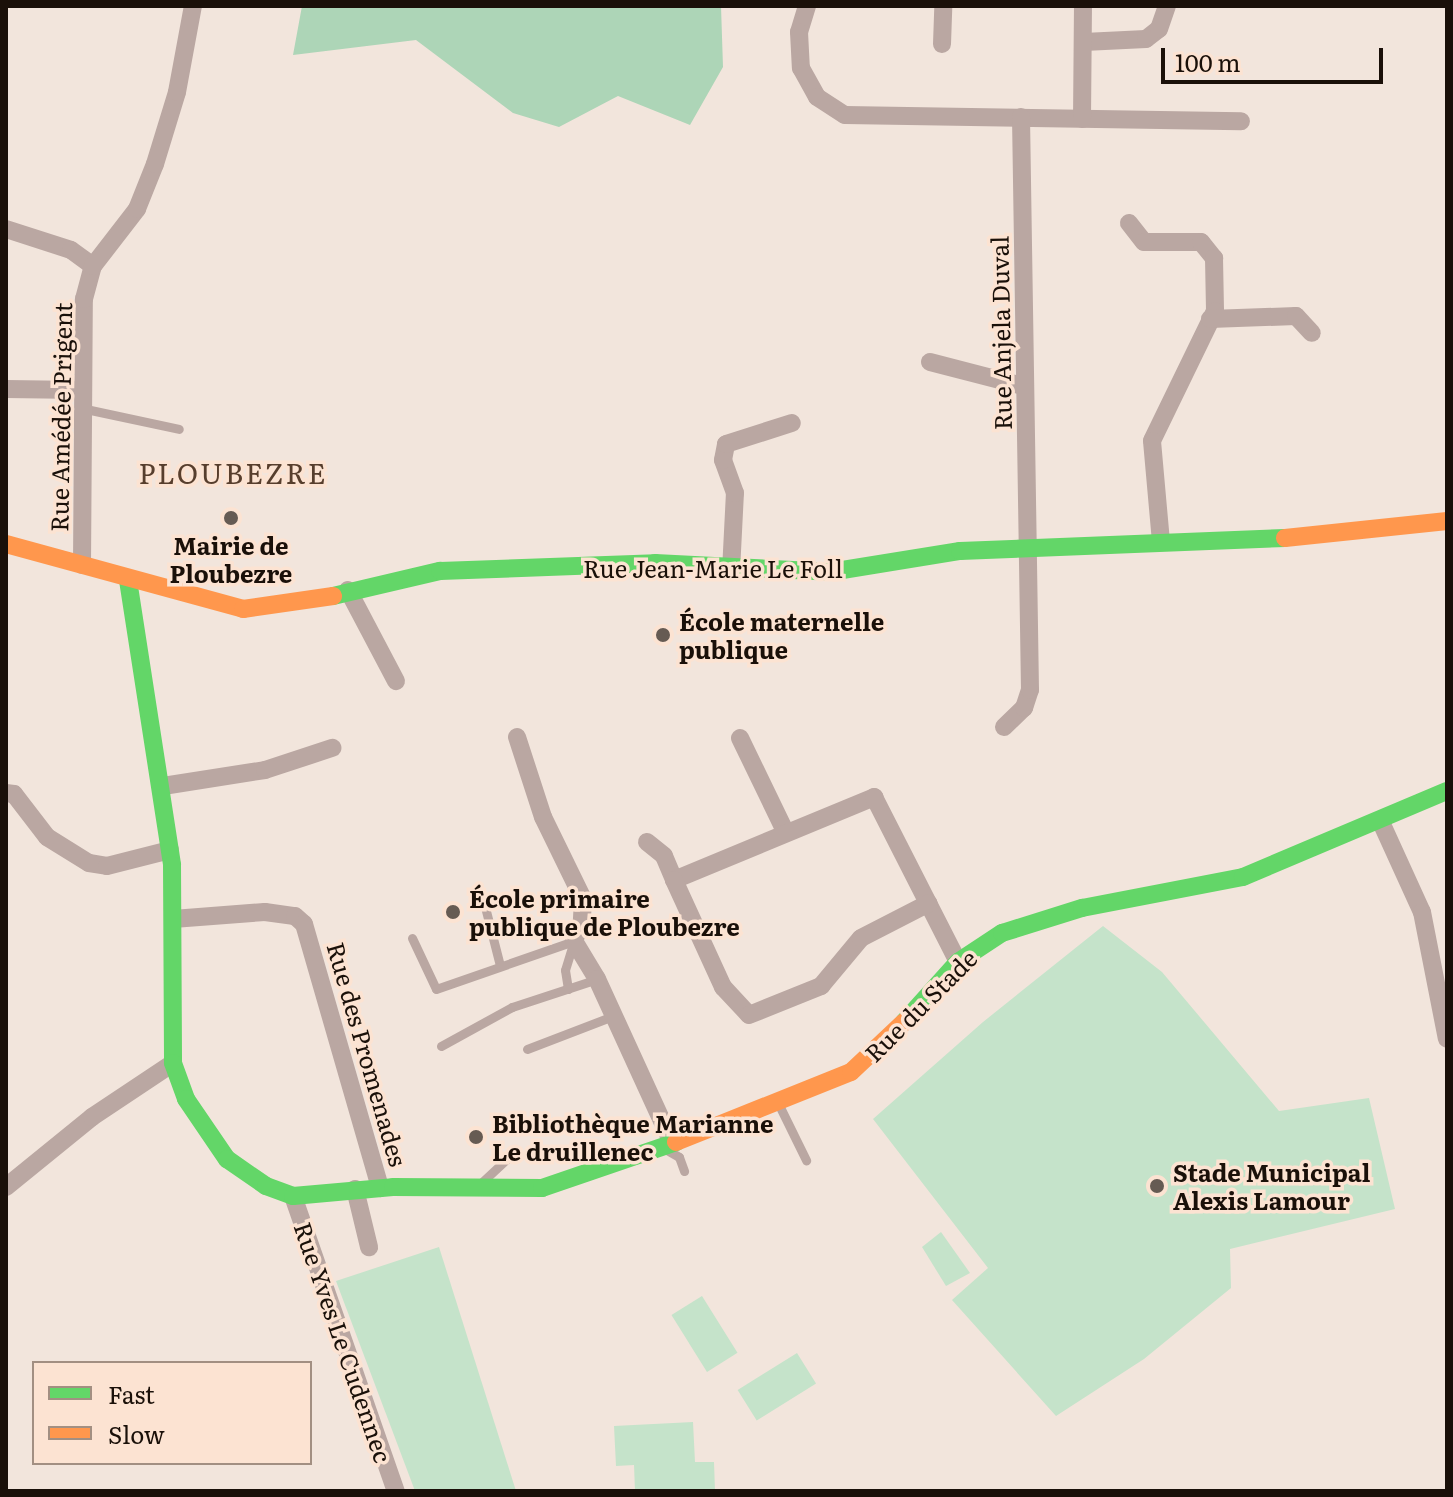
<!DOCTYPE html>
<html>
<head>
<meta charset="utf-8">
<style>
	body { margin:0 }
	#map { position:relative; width:1453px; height:1497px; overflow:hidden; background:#f2e5dc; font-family:Literata,serif }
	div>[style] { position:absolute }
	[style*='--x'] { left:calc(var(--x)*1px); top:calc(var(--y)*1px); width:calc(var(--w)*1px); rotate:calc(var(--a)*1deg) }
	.green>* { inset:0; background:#c5e3ca; transform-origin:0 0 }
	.forest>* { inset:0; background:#add5b7 }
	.lane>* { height:9px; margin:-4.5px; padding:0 4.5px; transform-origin:4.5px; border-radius:4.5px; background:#baa7a2 }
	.street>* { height:18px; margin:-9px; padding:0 9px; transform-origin:9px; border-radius:9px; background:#baa7a2 }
	.fast>* { height:18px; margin:-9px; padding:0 9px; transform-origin:9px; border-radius:9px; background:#63d668 }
	.slow>* { height:18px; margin:-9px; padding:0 9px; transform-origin:9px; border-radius:9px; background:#ff974d }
	.dots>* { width:22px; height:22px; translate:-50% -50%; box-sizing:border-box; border:4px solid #fce3d2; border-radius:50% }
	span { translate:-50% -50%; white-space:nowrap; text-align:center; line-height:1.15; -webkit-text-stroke:7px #fce3d2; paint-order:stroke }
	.street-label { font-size:24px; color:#1a1009 }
	.poi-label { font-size:24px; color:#1a1009; font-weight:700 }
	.left { translate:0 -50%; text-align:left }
	.quarter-label { font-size:28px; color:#573e2d; letter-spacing:2px }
	.frame { position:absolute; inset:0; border:8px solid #1a1009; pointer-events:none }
	.legend { position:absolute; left:32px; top:1361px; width:280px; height:104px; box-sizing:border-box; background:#fce3d2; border:2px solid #a28f82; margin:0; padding:10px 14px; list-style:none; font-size:24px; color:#1a1009 }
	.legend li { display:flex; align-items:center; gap:16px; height:40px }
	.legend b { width:40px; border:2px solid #a28f82 }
	.scale { position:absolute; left:1161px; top:48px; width:222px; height:36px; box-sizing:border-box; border:4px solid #1a1009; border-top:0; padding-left:10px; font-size:24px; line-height:28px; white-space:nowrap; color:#1a1009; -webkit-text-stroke:6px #fce3d2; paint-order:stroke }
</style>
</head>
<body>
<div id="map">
	<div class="green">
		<div style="clip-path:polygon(1103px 926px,1162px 972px,1279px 1111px,1369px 1098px,1395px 1209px,1230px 1249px,1231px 1288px,1144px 1359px,1056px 1416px,952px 1300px,988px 1268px,873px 1119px,983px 1022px)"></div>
		<div style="clip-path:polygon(941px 1232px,970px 1273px,946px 1286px,922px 1247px)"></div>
		<div style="clip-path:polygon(439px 1247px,516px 1491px,415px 1491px,336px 1281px)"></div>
		<div style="left:702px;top:1296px;width:67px;height:36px;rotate:58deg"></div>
		<div style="left:797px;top:1353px;width:36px;height:70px;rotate:58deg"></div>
		<div style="clip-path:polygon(693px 1422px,695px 1462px,714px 1462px,715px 1491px,635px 1491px,634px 1465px,616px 1466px,614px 1426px)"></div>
	</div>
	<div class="forest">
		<div style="clip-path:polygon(302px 6px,721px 6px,723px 67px,690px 125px,618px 96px,559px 127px,513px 113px,416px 40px,293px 55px)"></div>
	</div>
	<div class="lane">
		<div style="--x:81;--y:408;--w:100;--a:12.1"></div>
		<div style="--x:484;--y:903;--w:65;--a:75.7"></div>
		<div style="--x:412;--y:938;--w:56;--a:64.8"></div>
		<div style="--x:436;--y:989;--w:146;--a:-19.2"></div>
		<div style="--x:568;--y:989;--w:19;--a:-99"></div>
		<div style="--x:565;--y:970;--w:30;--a:-73"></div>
		<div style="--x:441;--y:1046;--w:81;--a:-28.8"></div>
		<div style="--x:512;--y:1007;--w:89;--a:-18.2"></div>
		<div style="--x:527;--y:1049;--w:92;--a:-21"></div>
		<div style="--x:778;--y:1103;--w:64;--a:63.8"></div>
		<div style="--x:667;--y:1150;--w:14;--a:30"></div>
		<div style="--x:679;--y:1157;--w:15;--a:70"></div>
		<div style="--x:481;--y:1183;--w:37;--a:-43"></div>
	</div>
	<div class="street">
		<div style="--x:807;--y:6;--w:27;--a:107"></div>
		<div style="--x:799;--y:32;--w:36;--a:87"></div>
		<div style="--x:801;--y:68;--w:33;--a:61"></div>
		<div style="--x:817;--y:97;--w:33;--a:33"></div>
		<div style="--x:845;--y:115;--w:396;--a:0.9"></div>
		<div style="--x:1084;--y:42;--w:62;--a:-2.8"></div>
		<div style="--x:1146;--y:39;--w:16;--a:-38"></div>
		<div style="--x:1159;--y:29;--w:24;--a:-71"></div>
		<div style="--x:942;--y:44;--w:38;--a:-88"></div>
		<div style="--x:1082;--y:119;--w:113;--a:-89.5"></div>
		<div style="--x:1129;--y:223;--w:24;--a:52"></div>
		<div style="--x:1144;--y:242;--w:57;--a:0"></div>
		<div style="--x:1201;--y:242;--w:21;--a:51"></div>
		<div style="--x:1214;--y:258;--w:53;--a:88.9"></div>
		<div style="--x:1215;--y:311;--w:144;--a:115.9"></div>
		<div style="--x:1152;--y:441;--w:101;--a:84.9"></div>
		<div style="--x:6;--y:229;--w:68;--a:17.9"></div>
		<div style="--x:71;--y:250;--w:27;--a:36"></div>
		<div style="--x:1210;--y:319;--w:86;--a:-2"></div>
		<div style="--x:1296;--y:316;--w:23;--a:47"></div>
		<div style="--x:930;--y:362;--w:96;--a:14.5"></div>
		<div style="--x:6;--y:389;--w:75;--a:0.8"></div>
		<div style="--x:82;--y:565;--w:266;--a:-89.6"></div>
		<div style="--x:84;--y:299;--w:34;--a:-75"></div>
		<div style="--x:93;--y:266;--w:72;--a:-52.3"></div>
		<div style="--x:137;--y:209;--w:48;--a:-68.2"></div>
		<div style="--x:155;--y:164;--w:75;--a:-73"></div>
		<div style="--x:177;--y:92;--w:87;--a:-79.5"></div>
		<div style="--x:731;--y:571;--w:78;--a:-87.1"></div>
		<div style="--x:735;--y:493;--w:35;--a:-110"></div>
		<div style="--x:723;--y:460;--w:16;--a:-79"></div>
		<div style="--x:726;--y:444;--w:69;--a:-17.7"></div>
		<div style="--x:348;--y:590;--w:103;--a:62.2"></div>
		<div style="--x:1004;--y:727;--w:28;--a:-44"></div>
		<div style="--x:1024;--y:708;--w:19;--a:-72"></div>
		<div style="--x:1030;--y:690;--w:573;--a:-90.9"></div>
		<div style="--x:517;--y:737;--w:84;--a:72"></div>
		<div style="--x:543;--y:817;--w:91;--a:64"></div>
		<div style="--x:583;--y:899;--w:22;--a:93"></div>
		<div style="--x:582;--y:921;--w:22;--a:112"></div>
		<div style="--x:574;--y:941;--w:44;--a:58.8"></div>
		<div style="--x:597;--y:979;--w:180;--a:65.4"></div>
		<div style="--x:740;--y:738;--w:103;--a:64.2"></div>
		<div style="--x:163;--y:786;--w:103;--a:-8.9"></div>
		<div style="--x:265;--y:770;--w:71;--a:-18.2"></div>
		<div style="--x:6;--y:793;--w:8;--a:7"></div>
		<div style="--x:14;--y:794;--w:54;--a:52.5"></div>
		<div style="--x:47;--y:837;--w:49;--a:31.8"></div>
		<div style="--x:89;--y:863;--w:18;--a:9"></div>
		<div style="--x:107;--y:866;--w:65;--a:-14.3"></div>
		<div style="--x:1380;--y:820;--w:101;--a:65.5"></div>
		<div style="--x:1422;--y:912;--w:129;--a:78.9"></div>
		<div style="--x:647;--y:842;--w:22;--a:39"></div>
		<div style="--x:664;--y:856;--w:26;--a:67"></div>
		<div style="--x:674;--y:880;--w:217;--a:-22.5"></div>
		<div style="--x:874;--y:797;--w:185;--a:63"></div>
		<div style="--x:674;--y:880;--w:118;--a:65.4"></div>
		<div style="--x:723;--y:987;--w:38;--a:47"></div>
		<div style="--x:749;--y:1015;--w:78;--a:-21.9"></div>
		<div style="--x:821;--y:986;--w:62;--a:-50.2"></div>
		<div style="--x:861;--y:938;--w:76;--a:-27.2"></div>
		<div style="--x:173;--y:919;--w:92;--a:-4.4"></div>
		<div style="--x:265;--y:912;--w:30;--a:8"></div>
		<div style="--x:295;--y:916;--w:12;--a:42"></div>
		<div style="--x:304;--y:924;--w:275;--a:73.9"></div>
		<div style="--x:6;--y:1187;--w:111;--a:-39.1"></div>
		<div style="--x:92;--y:1117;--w:97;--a:-33.7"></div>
		<div style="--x:355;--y:1189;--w:60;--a:76.4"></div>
		<div style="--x:293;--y:1196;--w:312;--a:70.8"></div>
	</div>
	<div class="fast">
		<div style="--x:128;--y:580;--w:288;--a:81.2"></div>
		<div style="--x:172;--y:865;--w:198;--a:89.7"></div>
		<div style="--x:173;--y:1063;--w:38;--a:70"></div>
		<div style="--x:186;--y:1099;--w:73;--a:55.7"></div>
		<div style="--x:227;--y:1159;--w:47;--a:34.7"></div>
		<div style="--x:266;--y:1186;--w:29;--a:20"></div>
		<div style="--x:293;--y:1196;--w:100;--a:-5.1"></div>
		<div style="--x:393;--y:1187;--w:149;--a:0.4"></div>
		<div style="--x:542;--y:1188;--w:142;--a:-18.9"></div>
		<div style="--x:333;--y:596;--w:110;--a:-13.2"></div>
		<div style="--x:440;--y:571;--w:215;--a:-2.1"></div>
		<div style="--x:655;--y:563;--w:175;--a:2.9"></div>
		<div style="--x:830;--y:572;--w:132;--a:-9.2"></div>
		<div style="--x:960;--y:551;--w:325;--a:-2.3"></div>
		<div style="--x:904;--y:1022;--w:81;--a:-48"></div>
		<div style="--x:958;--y:962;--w:53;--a:-33.4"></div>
		<div style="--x:1002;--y:933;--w:84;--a:-17.4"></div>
		<div style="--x:1082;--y:908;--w:164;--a:-10.9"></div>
		<div style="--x:1243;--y:877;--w:221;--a:-22.9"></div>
	</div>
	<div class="slow">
		<div style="--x:1285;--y:538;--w:163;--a:-6"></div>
		<div style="--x:6;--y:544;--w:246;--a:15.3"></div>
		<div style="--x:243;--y:609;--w:91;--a:-8.2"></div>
		<div style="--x:676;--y:1142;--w:188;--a:-21.8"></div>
		<div style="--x:851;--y:1072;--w:73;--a:-43.3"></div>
	</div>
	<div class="dots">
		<div style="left:231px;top:518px;background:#665b53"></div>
		<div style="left:663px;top:635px;background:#665b53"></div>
		<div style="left:453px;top:912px;background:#665b53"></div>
		<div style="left:476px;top:1137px;background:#665b53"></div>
		<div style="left:1157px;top:1186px;background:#665b53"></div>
	</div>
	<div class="street-label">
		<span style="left:1000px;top:333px;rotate:-91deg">Rue Anjela Duval</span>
		<span style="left:60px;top:417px;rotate:-89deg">Rue Amédée Prigent</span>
		<span style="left:713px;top:568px">Rue Jean-Marie Le Foll</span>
		<span style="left:920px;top:1005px;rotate:-45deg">Rue du Stade</span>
		<span style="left:368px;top:1054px;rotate:74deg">Rue des Promenades</span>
		<span style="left:344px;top:1342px;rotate:71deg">Rue Yves Le Cudennec</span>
	</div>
	<div class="poi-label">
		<span style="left:231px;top:559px">Mairie de<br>Ploubezre</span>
		<span class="left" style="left:679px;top:635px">École maternelle<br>publique</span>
		<span class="left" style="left:469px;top:912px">École primaire<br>publique de Ploubezre</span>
		<span class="left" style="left:492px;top:1137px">Bibliothèque Marianne<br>Le druillenec</span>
		<span class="left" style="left:1173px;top:1186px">Stade Municipal<br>Alexis Lamour</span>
	</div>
	<div class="quarter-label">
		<span style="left:233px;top:472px">PLOUBEZRE</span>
	</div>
	<div class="frame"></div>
	<ul class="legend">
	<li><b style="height:10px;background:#63d668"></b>Fast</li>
	<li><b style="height:10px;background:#ff974d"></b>Slow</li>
	</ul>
	<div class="scale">100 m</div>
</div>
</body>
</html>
